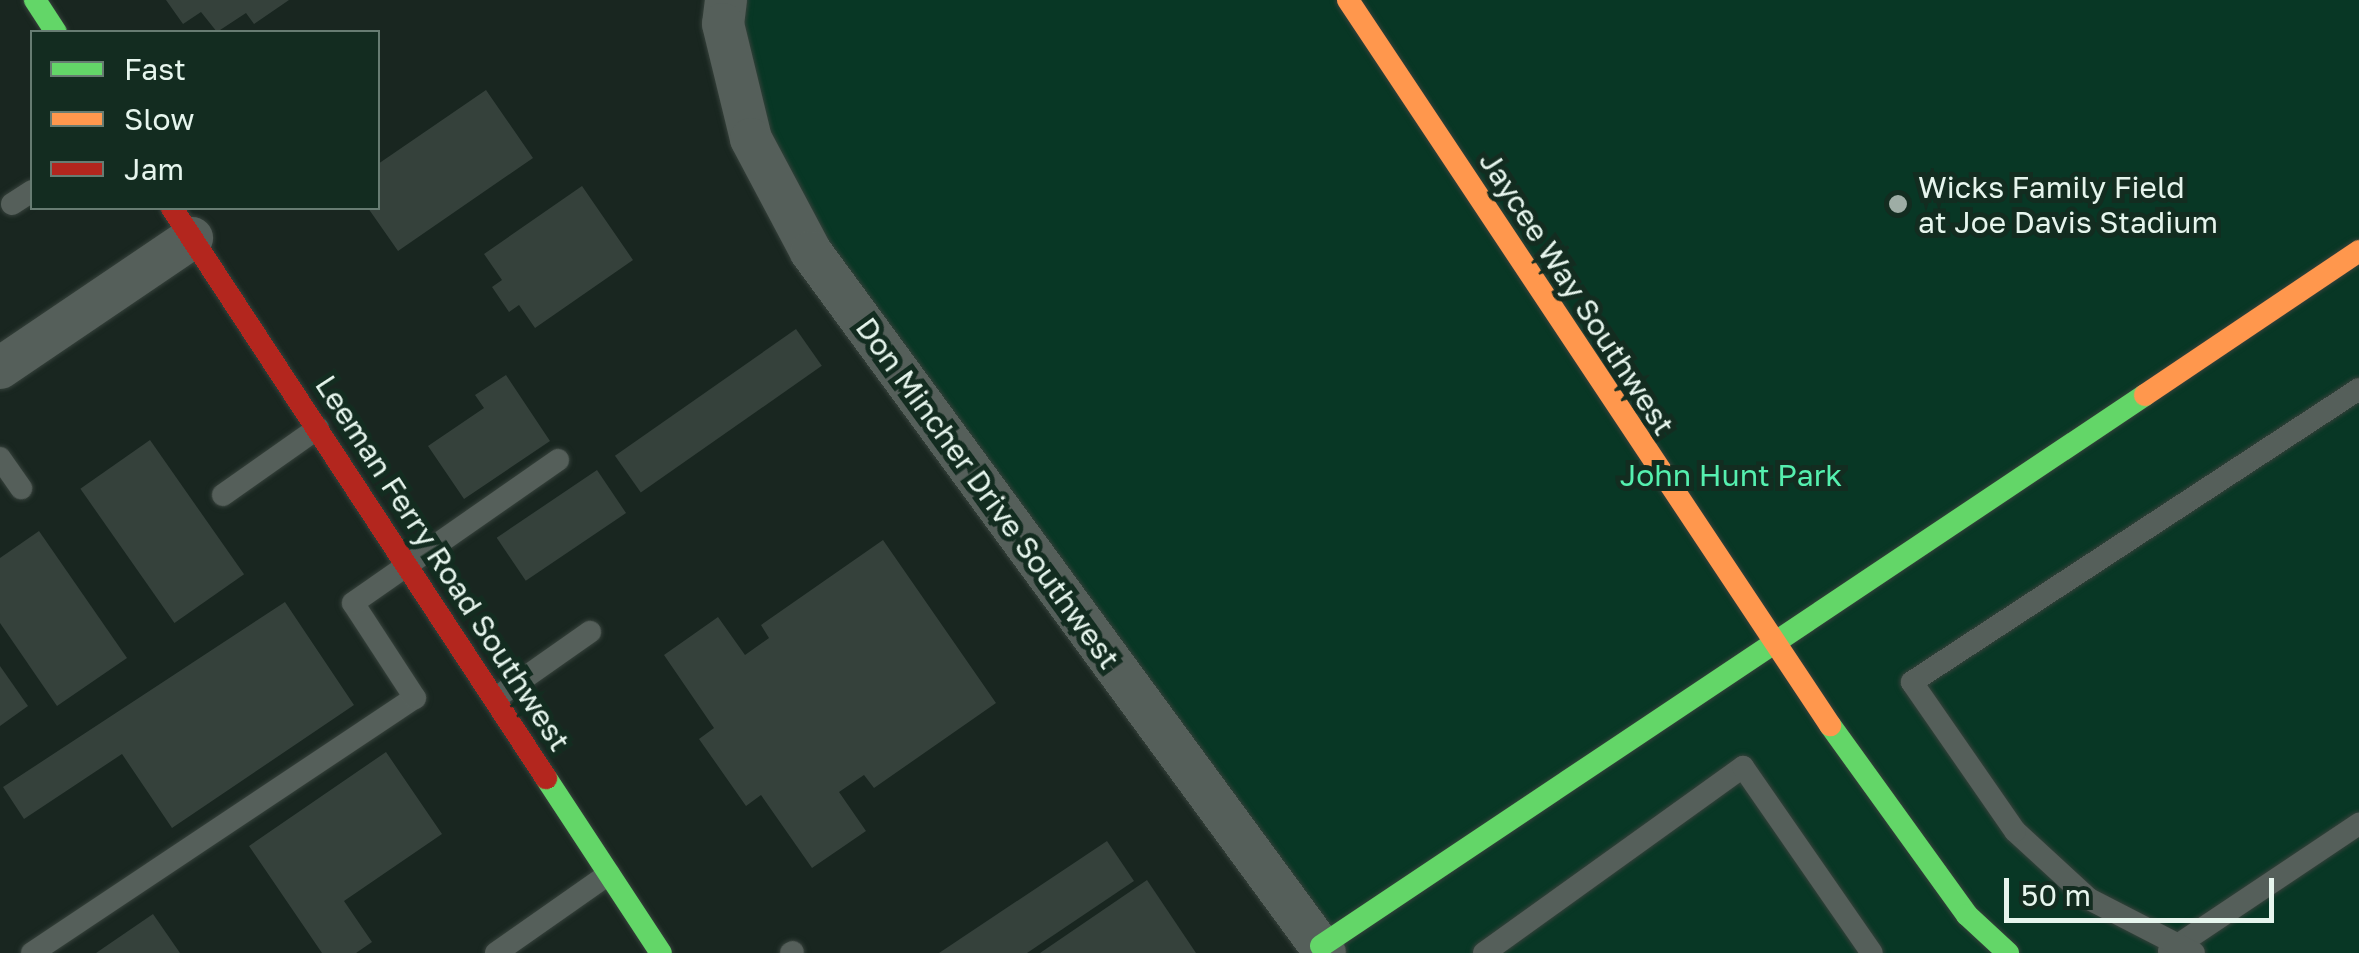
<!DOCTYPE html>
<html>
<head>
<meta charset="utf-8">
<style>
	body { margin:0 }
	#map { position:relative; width:2359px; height:953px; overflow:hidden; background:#192620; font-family:"Golos Text",sans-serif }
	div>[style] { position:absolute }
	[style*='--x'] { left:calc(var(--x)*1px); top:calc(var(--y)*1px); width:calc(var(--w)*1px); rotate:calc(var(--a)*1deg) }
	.green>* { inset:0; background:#083725 }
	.building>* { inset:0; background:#35413b; transform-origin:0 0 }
	.roads { filter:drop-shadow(0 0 2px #36413b) drop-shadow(0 0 2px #36413b) }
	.lane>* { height:22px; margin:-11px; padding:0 11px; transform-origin:11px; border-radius:11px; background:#555f5a }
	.street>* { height:42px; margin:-21px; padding:0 21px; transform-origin:21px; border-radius:21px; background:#555f5a }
	.fast>* { height:22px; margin:-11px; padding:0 11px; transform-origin:11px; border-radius:11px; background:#63d668 }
	.slow>* { height:22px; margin:-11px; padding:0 11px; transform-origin:11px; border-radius:11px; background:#ff974d }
	.jam>* { height:22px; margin:-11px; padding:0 11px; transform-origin:11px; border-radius:11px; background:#b3261e }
	.dots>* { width:28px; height:28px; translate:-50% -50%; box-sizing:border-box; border:5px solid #132c20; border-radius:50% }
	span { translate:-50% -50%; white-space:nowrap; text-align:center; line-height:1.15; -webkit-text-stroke:10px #132c20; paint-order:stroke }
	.poi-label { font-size:30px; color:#e6f5ed }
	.left { translate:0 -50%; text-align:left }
	.street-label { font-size:30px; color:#e6f5ed }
	.park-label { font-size:30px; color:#55f0af }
	.legend { position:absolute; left:30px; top:30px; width:350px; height:180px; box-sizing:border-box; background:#132c20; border:2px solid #677c72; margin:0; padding:12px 18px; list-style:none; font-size:30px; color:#e6f5ed }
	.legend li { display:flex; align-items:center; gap:20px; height:50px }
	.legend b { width:50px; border:2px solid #677c72 }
	.scale { position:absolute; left:2004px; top:878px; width:270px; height:45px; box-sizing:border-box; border:5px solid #e6f5ed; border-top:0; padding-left:12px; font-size:30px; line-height:35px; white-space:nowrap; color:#e6f5ed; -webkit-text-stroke:8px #132c20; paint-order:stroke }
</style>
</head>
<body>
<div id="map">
	<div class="green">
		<div style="clip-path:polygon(726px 0,2359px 0,2359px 953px,1325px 953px,811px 252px)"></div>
	</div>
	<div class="building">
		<div style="clip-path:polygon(166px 0,289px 0,254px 24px,246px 13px,217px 32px,201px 12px,183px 24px)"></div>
		<div style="clip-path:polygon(486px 90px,533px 158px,398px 251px,368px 208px,378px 208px,378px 164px)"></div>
		<div style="clip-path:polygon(582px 186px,633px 260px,535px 328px,519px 305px,509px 312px,492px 287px,502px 280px,484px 254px)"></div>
		<div style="left:796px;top:329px;width:45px;height:221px;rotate:55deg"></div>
		<div style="clip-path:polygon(506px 375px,550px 441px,464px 499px,428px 446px,484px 408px,475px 395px)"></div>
		<div style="left:150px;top:440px;width:164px;height:85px;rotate:55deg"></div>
		<div style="left:597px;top:470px;width:52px;height:121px;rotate:56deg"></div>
		<div style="clip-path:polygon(39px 531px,127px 658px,57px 706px,0 623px,0 558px)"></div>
		<div style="clip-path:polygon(883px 540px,996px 703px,874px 788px,864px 775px,839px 792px,866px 831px,812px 868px,761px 795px,746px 806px,699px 739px,714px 728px,664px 655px,718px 617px,745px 655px,769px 638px,761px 625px)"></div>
		<div style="clip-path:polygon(285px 602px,354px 705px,172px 828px,122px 754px,24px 819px,3px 787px)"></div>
		<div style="clip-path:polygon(0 666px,28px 706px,0 726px)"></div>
		<div style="clip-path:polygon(386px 752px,442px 834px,344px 901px,372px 942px,356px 953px,322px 953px,249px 846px)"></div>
		<div style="clip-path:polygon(1107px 841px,1134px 881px,1027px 953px,939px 953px)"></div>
		<div style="clip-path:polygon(1147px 880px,1196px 953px,1040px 953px)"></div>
		<div style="clip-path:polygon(153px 914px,180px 953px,96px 953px)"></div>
	</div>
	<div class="roads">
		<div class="lane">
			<div style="--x:12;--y:204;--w:24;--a:-33"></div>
			<div style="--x:0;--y:458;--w:37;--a:55"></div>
			<div style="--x:223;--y:495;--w:116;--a:-35.2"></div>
			<div style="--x:496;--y:698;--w:115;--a:-35.1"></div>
			<div style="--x:2169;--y:951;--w:229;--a:-33.8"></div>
			<div style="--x:32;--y:953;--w:460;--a:-33.7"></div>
			<div style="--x:415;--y:698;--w:113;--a:-123.1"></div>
			<div style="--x:353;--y:603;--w:250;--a:-34.9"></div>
			<div style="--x:496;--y:953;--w:138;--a:-35"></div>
			<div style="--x:791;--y:953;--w:2;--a:-27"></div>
			<div style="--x:1484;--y:953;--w:319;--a:-35.7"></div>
			<div style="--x:1743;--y:767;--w:226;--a:55.3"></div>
			<div style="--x:2194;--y:953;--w:118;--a:-152.8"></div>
			<div style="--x:2089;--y:899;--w:100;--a:-137.4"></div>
			<div style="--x:2015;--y:831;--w:181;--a:-124.7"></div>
			<div style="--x:1912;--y:682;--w:534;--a:-33.24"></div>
		</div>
		<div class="street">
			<div style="--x:726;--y:0;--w:24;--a:97"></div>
			<div style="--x:723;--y:24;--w:118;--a:76.3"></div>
			<div style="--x:751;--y:139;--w:128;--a:62"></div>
			<div style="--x:811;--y:252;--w:869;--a:53.75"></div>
			<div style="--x:0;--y:368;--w:232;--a:-34.1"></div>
		</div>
		<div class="fast">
			<div style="--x:35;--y:0;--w:38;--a:57"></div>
			<div style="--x:1830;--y:725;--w:234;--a:54.2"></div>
			<div style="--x:1967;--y:915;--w:56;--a:42.8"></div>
			<div style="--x:546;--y:778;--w:209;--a:56.7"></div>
			<div style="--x:1321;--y:946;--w:991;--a:-33.77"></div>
		</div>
		<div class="slow">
			<div style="--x:1348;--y:0;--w:871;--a:56.38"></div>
			<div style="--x:2145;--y:395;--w:258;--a:-33.9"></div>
		</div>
		<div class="jam">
			<div style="--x:172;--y:208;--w:682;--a:56.73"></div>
		</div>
	</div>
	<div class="dots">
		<div style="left:1898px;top:204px;background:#9eada5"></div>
	</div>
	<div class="poi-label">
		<span class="left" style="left:1918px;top:204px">Wicks Family Field<br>at Joe Davis Stadium</span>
	</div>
	<div class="street-label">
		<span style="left:1577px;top:293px;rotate:57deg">Jaycee Way Southwest</span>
		<span style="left:988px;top:493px;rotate:54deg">Don Mincher Drive Southwest</span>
		<span style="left:443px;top:563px;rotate:57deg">Leeman Ferry Road Southwest</span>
	</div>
	<div class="park-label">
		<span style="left:1731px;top:475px">John Hunt Park</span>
	</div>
	<ul class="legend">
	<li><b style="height:12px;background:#63d668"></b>Fast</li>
	<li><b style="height:12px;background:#ff974d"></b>Slow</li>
	<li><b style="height:12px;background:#b3261e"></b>Jam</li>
	</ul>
	<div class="scale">50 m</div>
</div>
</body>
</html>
